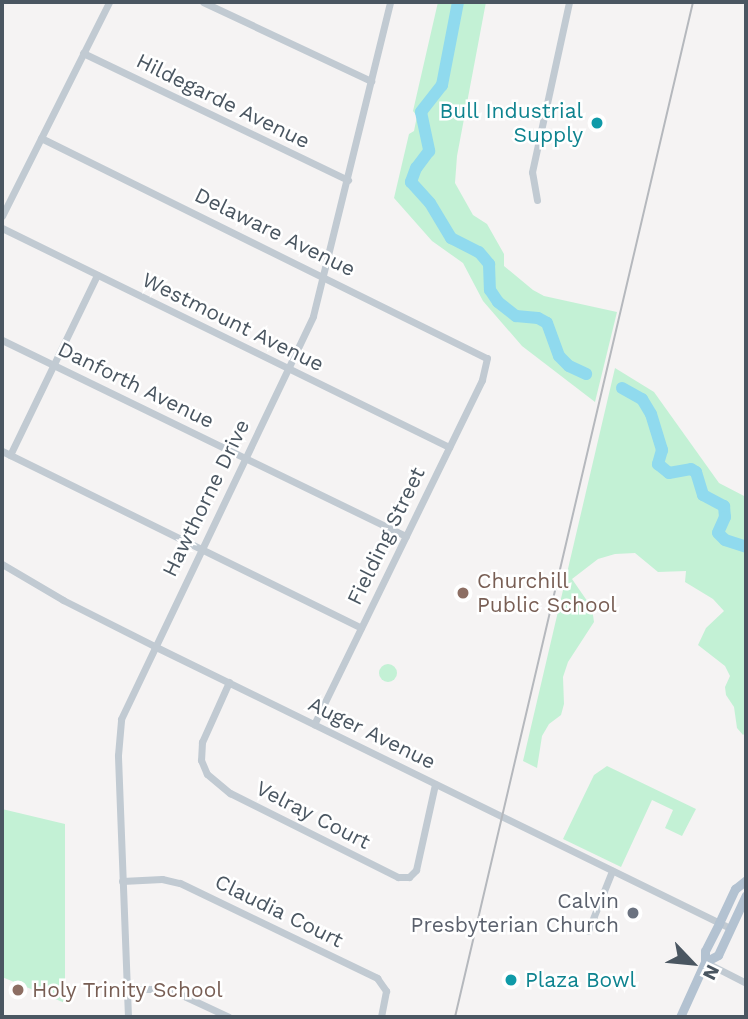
<!DOCTYPE html>
<html>
<head>
<meta charset="utf-8">
<style>
	body { margin:0 }
	#map { position:relative; width:748px; height:1019px; overflow:hidden; background:#f5f3f3; font-family:"Work Sans",sans-serif }
	div>[style] { position:absolute }
	[style*='--x'] { left:calc(var(--x)*1px); top:calc(var(--y)*1px); width:calc(var(--w)*1px); rotate:calc(var(--a)*1deg) }
	.green>* { inset:0; background:#c3f1d5 }
	.round { border-radius:50% }
	.river>* { height:12px; margin:-6px; padding:0 6px; transform-origin:6px; border-radius:6px; background:#90daee }
	.minor>* { height:7px; margin:-3.5px; padding:0 3.5px; transform-origin:3.5px; border-radius:3.5px; background:#c1cad2 }
	.major>* { height:9px; margin:-4.5px; padding:0 4.5px; transform-origin:4.5px; border-radius:4.5px; background:#b3c2d1 }
	.rail>* { height:2px; margin:-1px; padding:0 1px; transform-origin:1px; border-radius:1px; background:#b5b8bd }
	.dots>* { width:19px; height:19px; translate:-50% -50%; box-sizing:border-box; border:4px solid #fff; border-radius:50% }
	span { translate:-50% -50%; white-space:nowrap; text-align:center; line-height:1.15; -webkit-text-stroke:5px #fff; paint-order:stroke }
	.street-label { font-size:21px; color:#4a5661 }
	.culture-label { font-size:21px; color:#0d838f }
	.right { translate:-100% -50%; text-align:right }
	.left { translate:0 -50%; text-align:left }
	.education-label { font-size:21px; color:#785e54 }
	.worship-label { font-size:21px; color:#5b616d }
	.frame { position:absolute; inset:0; border:4px solid #4a5661; pointer-events:none }
	.north { position:absolute; left:657px; top:928px; width:70px; height:70px; -webkit-text-stroke:5px #fff; paint-order:stroke; rotate:116deg; font-size:19px; font-weight:700; line-height:28px; text-align:center; color:#4a5661 }
	.north::after { content:''; display:block; margin:auto; width:24px; height:32px; background:#4a5661; clip-path:polygon(50% 0,100% 100%,50% 72%,0 100%) }
</style>
</head>
<body>
<div id="map">
	<div class="green">
		<div style="clip-path:polygon(438px 2px,486px 2px,457px 156px,455px 183px,473px 215px,487px 224px,504px 254px,504px 266px,533px 290px,544px 296px,617px 312px,595px 402px,522px 346px,483px 301px,463px 263px,432px 241px,394px 198px,409px 134px,414px 131px,417px 116px,413px 111px)"></div>
		<div style="clip-path:polygon(615px 368px,654px 392px,719px 483px,746px 497px,746px 732px,743px 735px,737px 728px,734px 707px,726px 695px,725px 687px,730px 676px,725px 666px,698px 645px,706px 628px,724px 611px,713px 599px,685px 582px,686px 571px,658px 572px,635px 553px,615px 554px,598px 559px,572px 579px,592px 608px,594px 622px,568px 662px,563px 677px,564px 704px,561px 715px,549px 724px,542px 736px,537px 768px,523px 761px)"></div>
		<div class="round" style="left:379px;top:664px;width:18px;height:18px"></div>
		<div style="clip-path:polygon(607px 766px,696px 809px,682px 836px,665px 828px,673px 810px,652px 800px,621px 867px,563px 839px,594px 775px)"></div>
		<div style="clip-path:polygon(2px 809px,65px 824px,65px 1003px,2px 977px)"></div>
	</div>
	<div class="river">
		<div style="--x:458;--y:2;--w:85;--a:100.9"></div>
		<div style="--x:442;--y:85;--w:34;--a:128"></div>
		<div style="--x:421;--y:112;--w:40;--a:78"></div>
		<div style="--x:429;--y:151;--w:21;--a:127"></div>
		<div style="--x:416;--y:168;--w:15;--a:110"></div>
		<div style="--x:411;--y:182;--w:28;--a:48"></div>
		<div style="--x:430;--y:203;--w:41;--a:59"></div>
		<div style="--x:451;--y:238;--w:31;--a:27"></div>
		<div style="--x:479;--y:252;--w:16;--a:50"></div>
		<div style="--x:489;--y:264;--w:26;--a:88"></div>
		<div style="--x:490;--y:290;--w:14;--a:56"></div>
		<div style="--x:498;--y:302;--w:23;--a:38"></div>
		<div style="--x:516;--y:316;--w:22;--a:5"></div>
		<div style="--x:538;--y:318;--w:10;--a:29"></div>
		<div style="--x:547;--y:323;--w:35;--a:70"></div>
		<div style="--x:559;--y:356;--w:14;--a:45"></div>
		<div style="--x:569;--y:366;--w:19;--a:25"></div>
		<div style="--x:622;--y:388;--w:23;--a:29"></div>
		<div style="--x:642;--y:399;--w:17;--a:59"></div>
		<div style="--x:651;--y:414;--w:38;--a:73"></div>
		<div style="--x:662;--y:450;--w:15;--a:106"></div>
		<div style="--x:658;--y:464;--w:14;--a:39"></div>
		<div style="--x:669;--y:473;--w:22;--a:-10"></div>
		<div style="--x:691;--y:469;--w:6;--a:31"></div>
		<div style="--x:696;--y:472;--w:24;--a:73"></div>
		<div style="--x:703;--y:495;--w:24;--a:28"></div>
		<div style="--x:724;--y:506;--w:11;--a:85"></div>
		<div style="--x:725;--y:517;--w:17;--a:114"></div>
		<div style="--x:718;--y:533;--w:10;--a:45"></div>
		<div style="--x:725;--y:540;--w:22;--a:18"></div>
	</div>
	<div class="minor">
		<div style="--x:203;--y:2;--w:186;--a:25.2"></div>
		<div style="--x:83;--y:53;--w:294;--a:25.6"></div>
		<div style="--x:41;--y:138;--w:497;--a:26.3"></div>
		<div style="--x:487;--y:358;--w:23;--a:103"></div>
		<div style="--x:482;--y:380;--w:383;--a:116"></div>
		<div style="--x:537;--y:200;--w:28;--a:-100"></div>
		<div style="--x:532;--y:172;--w:174;--a:-77.7"></div>
		<div style="--x:2;--y:216;--w:239;--a:-63.4"></div>
		<div style="--x:2;--y:228;--w:498;--a:26.1"></div>
		<div style="--x:2;--y:340;--w:449;--a:25.9"></div>
		<div style="--x:2;--y:451;--w:400;--a:26.2"></div>
		<div style="--x:10;--y:455;--w:200;--a:-64.2"></div>
		<div style="--x:2;--y:564;--w:71;--a:30.5"></div>
		<div style="--x:63;--y:600;--w:102;--a:26.8"></div>
		<div style="--x:154;--y:646;--w:641;--a:26.09"></div>
		<div style="--x:229;--y:682;--w:66;--a:114.2"></div>
		<div style="--x:202;--y:742;--w:18;--a:93"></div>
		<div style="--x:201;--y:760;--w:15;--a:67"></div>
		<div style="--x:207;--y:774;--w:30;--a:40"></div>
		<div style="--x:230;--y:793;--w:188;--a:26.6"></div>
		<div style="--x:398;--y:877;--w:11;--a:0"></div>
		<div style="--x:409;--y:877;--w:10;--a:-45"></div>
		<div style="--x:416;--y:870;--w:88;--a:-77.5"></div>
		<div style="--x:122;--y:881;--w:40;--a:-2.9"></div>
		<div style="--x:162;--y:879;--w:18;--a:13"></div>
		<div style="--x:180;--y:883;--w:219;--a:25.7"></div>
		<div style="--x:377;--y:978;--w:16;--a:55"></div>
		<div style="--x:386;--y:991;--w:26;--a:101"></div>
		<div style="--x:588;--y:931;--w:65;--a:-68.2"></div>
		<div style="--x:705;--y:962;--w:46;--a:27.1"></div>
		<div style="--x:126;--y:989;--w:43;--a:0"></div>
		<div style="--x:169;--y:989;--w:66;--a:25"></div>
		<div style="--x:128;--y:1017;--w:262;--a:-92.2"></div>
		<div style="--x:118;--y:755;--w:36;--a:-85"></div>
		<div style="--x:121;--y:719;--w:446;--a:-64.5"></div>
		<div style="--x:313;--y:316;--w:323;--a:-76.2"></div>
	</div>
	<div class="major">
		<div style="--x:705;--y:962;--w:15;--a:-28"></div>
		<div style="--x:718;--y:955;--w:66;--a:-65"></div>
		<div style="--x:680;--y:1017;--w:60;--a:-65.6"></div>
		<div style="--x:705;--y:962;--w:11;--a:-90"></div>
		<div style="--x:705;--y:951;--w:31;--a:-63"></div>
		<div style="--x:719;--y:923;--w:38;--a:-65"></div>
		<div style="--x:735;--y:889;--w:14;--a:-39"></div>
	</div>
	<div class="rail">
		<div style="--x:455;--y:1017;--w:1043;--a:-76.8"></div>
	</div>
	<div class="dots">
		<div style="left:597px;top:123px;background:#0f9aa8"></div>
		<div style="left:463px;top:593px;background:#8d6e63"></div>
		<div style="left:633px;top:913px;background:#6b7280"></div>
		<div style="left:511px;top:980px;background:#0f9aa8"></div>
		<div style="left:18px;top:990px;background:#8d6e63"></div>
	</div>
	<div class="street-label">
		<span style="left:223px;top:101px;rotate:26deg">Hildegarde Avenue</span>
		<span style="left:275px;top:232px;rotate:26deg">Delaware Avenue</span>
		<span style="left:233px;top:322px;rotate:26deg">Westmount Avenue</span>
		<span style="left:136px;top:385px;rotate:26deg">Danforth Avenue</span>
		<span style="left:206px;top:498px;rotate:-64deg">Hawthorne Drive</span>
		<span style="left:386px;top:536px;rotate:-64deg">Fielding Street</span>
		<span style="left:372px;top:733px;rotate:26deg">Auger Avenue</span>
		<span style="left:313px;top:815px;rotate:27deg">Velray Court</span>
		<span style="left:279px;top:911px;rotate:26deg">Claudia Court</span>
	</div>
	<div class="culture-label">
		<span class="right" style="left:583px;top:123px">Bull Industrial<br>Supply</span>
		<span class="left" style="left:525px;top:980px">Plaza Bowl</span>
	</div>
	<div class="education-label">
		<span class="left" style="left:477px;top:593px">Churchill<br>Public School</span>
		<span class="left" style="left:32px;top:990px">Holy Trinity School</span>
	</div>
	<div class="worship-label">
		<span class="right" style="left:619px;top:913px">Calvin<br>Presbyterian Church</span>
	</div>
	<div class="frame"></div>
	<div class="north">N</div>
</div>
</body>
</html>
